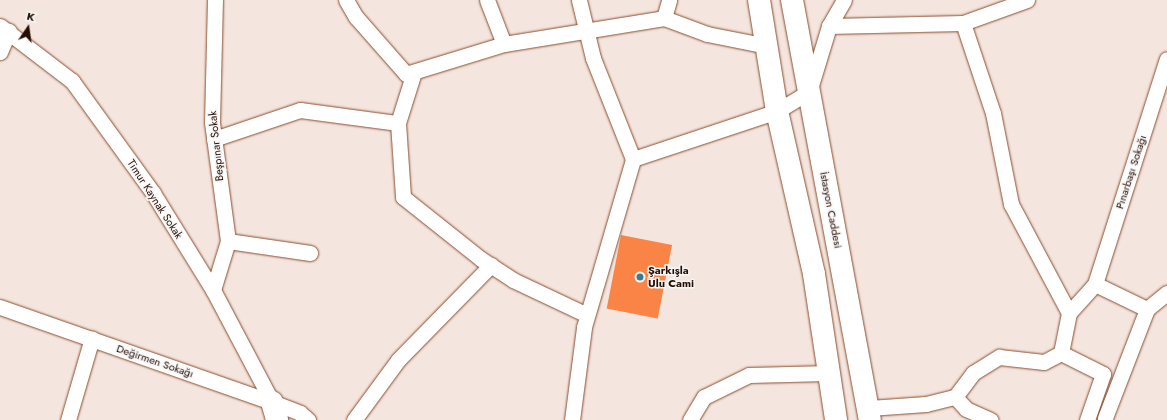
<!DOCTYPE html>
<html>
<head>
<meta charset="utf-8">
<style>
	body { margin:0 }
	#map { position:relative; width:1167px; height:420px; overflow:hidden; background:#f4e5de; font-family:Jost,sans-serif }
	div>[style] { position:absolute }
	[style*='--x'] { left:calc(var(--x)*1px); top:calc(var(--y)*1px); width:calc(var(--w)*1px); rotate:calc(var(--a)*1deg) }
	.building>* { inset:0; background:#fa8445; transform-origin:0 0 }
	.roads { filter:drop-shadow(0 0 1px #8a4c2c) drop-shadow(0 0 1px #8a4c2c) }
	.street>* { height:15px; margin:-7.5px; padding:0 7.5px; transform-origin:7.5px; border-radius:7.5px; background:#fff }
	.secondary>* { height:22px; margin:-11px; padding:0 11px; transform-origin:11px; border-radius:11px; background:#fff }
	.primary>* { height:22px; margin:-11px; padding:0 11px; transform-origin:11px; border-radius:11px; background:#fff }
	.dots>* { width:11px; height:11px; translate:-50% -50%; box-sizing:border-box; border:2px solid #f6f6f6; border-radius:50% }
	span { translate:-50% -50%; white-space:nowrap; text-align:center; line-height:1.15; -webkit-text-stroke:3px #f6f6f6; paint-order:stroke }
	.street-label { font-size:11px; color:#260d02 }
	.poi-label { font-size:11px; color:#260d02; font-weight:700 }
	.left { translate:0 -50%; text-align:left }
	.north { position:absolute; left:8px; top:8px; width:40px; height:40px; -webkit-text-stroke:3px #f6f6f6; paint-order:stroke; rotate:13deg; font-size:11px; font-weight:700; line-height:16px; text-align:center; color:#260d02 }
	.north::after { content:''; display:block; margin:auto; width:14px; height:18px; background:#260d02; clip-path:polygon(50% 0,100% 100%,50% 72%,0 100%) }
</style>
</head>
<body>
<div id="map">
	<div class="building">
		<div style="left:621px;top:235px;width:52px;height:75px;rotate:11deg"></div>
	</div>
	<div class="roads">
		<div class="street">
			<div style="--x:346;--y:0;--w:20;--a:60"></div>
			<div style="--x:356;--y:17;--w:76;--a:48.7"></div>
			<div style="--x:406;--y:74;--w:102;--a:-17"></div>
			<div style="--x:504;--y:44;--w:162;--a:-9.2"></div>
			<div style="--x:664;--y:18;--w:19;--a:-74"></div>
			<div style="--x:487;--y:0;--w:47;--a:68.9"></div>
			<div style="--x:664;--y:18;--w:46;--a:20.4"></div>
			<div style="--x:707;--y:34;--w:61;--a:11.3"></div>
			<div style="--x:963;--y:23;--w:95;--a:71.6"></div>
			<div style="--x:993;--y:113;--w:93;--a:78.8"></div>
			<div style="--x:1011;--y:204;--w:123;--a:62"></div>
			<div style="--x:0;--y:26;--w:91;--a:37.4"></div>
			<div style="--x:72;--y:81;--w:138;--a:54.1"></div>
			<div style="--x:153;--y:193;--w:114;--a:58.3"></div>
			<div style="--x:213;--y:290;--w:127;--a:62.2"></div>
			<div style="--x:829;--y:26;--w:134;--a:-1.3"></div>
			<div style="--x:963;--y:23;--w:68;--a:-19.8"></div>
			<div style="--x:0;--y:52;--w:23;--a:-67"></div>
			<div style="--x:398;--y:123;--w:74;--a:86.1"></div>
			<div style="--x:403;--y:197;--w:100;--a:38.5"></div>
			<div style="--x:481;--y:259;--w:38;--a:33"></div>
			<div style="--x:513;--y:280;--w:82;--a:25.3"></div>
			<div style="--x:214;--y:139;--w:91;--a:-18.6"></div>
			<div style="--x:300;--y:110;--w:99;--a:7.6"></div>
			<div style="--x:398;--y:123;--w:53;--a:-72.6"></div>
			<div style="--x:633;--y:159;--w:152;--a:-18.4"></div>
			<div style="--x:777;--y:111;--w:37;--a:-31"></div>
			<div style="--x:809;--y:92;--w:69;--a:-73.1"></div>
			<div style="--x:829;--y:26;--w:30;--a:-60"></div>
			<div style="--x:228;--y:241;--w:83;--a:8.3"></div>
			<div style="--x:1095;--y:284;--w:236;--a:-72.3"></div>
			<div style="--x:213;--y:290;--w:51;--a:-73"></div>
			<div style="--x:228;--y:241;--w:120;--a:-97.7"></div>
			<div style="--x:212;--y:122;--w:122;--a:-88.6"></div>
			<div style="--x:0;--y:307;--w:288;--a:19.3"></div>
			<div style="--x:272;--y:402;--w:30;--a:21"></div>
			<div style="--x:300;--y:413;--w:11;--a:41"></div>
			<div style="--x:1147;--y:309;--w:26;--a:-39"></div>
			<div style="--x:1061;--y:353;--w:47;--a:26.6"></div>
			<div style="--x:1103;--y:374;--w:49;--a:109.2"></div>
			<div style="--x:955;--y:397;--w:16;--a:47"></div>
			<div style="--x:966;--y:409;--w:27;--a:24"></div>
			<div style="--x:869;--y:408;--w:57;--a:-4"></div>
			<div style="--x:926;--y:404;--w:30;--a:-14"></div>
			<div style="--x:955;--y:397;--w:30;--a:-53"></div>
			<div style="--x:973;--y:373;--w:31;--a:-32"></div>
			<div style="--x:999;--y:357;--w:45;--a:6.3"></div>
			<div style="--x:1044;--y:362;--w:19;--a:-28"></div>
			<div style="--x:1061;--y:353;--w:41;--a:-78.7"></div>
			<div style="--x:1069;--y:313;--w:39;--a:-48"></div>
			<div style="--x:1095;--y:284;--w:58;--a:25.7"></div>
			<div style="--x:1147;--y:309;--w:117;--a:111.1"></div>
			<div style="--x:68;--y:420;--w:85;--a:-73.7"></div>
			<div style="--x:354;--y:420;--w:74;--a:-53.7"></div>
			<div style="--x:398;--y:360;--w:133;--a:-45.6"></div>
			<div style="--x:572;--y:420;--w:94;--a:-82.6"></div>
			<div style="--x:584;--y:327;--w:175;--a:-73.7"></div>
			<div style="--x:633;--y:159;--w:109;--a:-111.6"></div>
			<div style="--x:593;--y:58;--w:60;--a:-103.6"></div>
			<div style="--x:690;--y:420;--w:27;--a:-59"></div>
			<div style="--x:704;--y:397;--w:50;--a:-26.1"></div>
			<div style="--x:749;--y:375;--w:80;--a:-1.4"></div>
		</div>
		<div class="secondary">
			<div style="--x:272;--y:402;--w:19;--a:74"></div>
		</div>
		<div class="primary">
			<div style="--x:759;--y:0;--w:112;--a:80.8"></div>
			<div style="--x:777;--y:111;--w:167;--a:77.2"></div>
			<div style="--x:814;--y:274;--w:148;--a:81.4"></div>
			<div style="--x:792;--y:0;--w:427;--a:79.5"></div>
		</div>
	</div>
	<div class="dots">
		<div style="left:640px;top:277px;background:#3d7991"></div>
	</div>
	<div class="street-label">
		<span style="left:216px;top:146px;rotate:-96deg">Beşpınar Sokak</span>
		<span style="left:1131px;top:172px;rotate:-72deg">Pınarbaşı Sokağı</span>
		<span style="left:155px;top:199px;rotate:57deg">Timur Kaynak Sokak</span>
		<span style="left:831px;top:210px;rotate:79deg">İstasyon Caddesi</span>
		<span style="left:155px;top:361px;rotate:19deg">Değirmen Sokağı</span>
	</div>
	<div class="poi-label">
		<span class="left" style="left:648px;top:277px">Şarkışla<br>Ulu Cami</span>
	</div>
	<div class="north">K</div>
</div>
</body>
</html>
